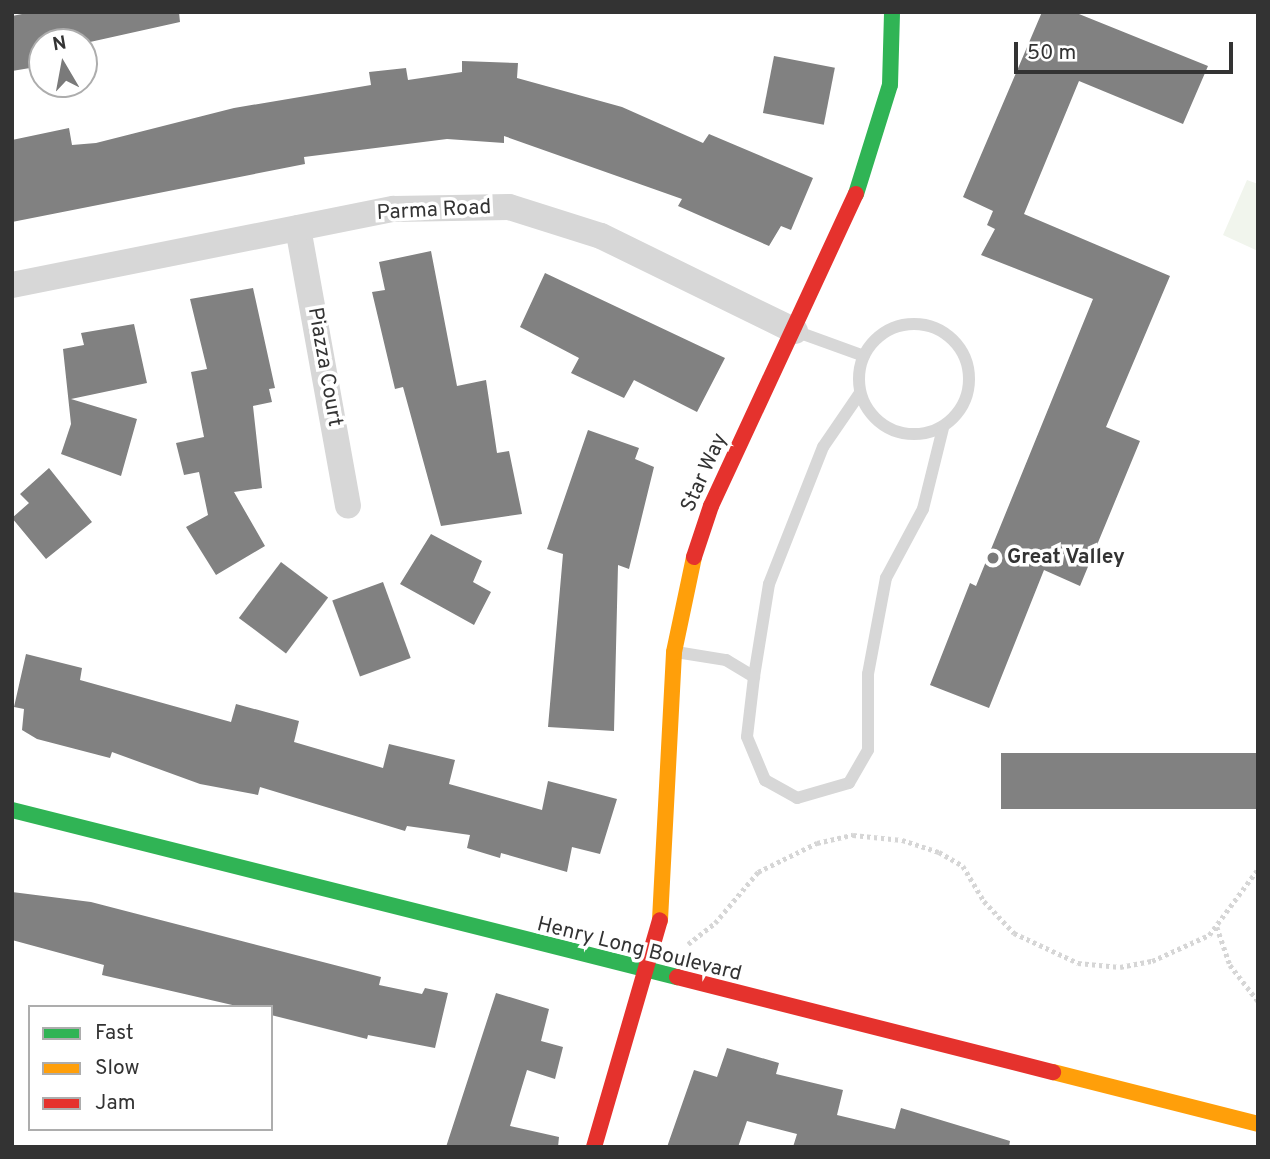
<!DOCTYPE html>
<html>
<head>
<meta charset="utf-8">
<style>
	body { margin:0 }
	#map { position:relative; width:1270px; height:1159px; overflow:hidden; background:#fff; font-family:Overpass,sans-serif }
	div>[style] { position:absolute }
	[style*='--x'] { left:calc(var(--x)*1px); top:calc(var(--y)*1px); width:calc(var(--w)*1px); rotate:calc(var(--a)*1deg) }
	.green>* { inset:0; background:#f1f5ed }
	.building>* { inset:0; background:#818181; transform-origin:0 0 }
	.path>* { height:4.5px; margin-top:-2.25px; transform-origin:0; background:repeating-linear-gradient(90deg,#d6d6d6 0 3.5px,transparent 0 7px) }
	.lane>* { height:12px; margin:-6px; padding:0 6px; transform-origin:6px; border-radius:6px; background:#d7d7d7 }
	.lane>.ring { margin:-6px; padding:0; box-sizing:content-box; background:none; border:12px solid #d7d7d7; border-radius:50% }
	.street>* { height:26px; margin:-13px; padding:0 13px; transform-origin:13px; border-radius:13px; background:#d7d7d7 }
	.fast>* { height:16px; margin:-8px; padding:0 8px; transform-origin:8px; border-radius:8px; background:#30b455 }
	.slow>* { height:16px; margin:-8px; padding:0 8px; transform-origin:8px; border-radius:8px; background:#ff9f0a }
	.jam>* { height:16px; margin:-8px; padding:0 8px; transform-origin:8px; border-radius:8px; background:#e5322d }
	.dots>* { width:19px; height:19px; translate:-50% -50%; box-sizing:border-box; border:4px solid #fff; border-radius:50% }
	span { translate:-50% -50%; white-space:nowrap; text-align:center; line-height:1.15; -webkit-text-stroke:7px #fff; paint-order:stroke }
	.street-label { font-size:21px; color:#333 }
	.poi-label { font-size:21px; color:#333; font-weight:700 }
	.left { translate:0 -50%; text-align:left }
	.frame { position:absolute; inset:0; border:14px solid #333; pointer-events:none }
	.legend { position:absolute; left:28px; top:1005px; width:245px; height:126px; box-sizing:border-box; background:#fff; border:2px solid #adadad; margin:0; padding:9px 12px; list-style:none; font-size:21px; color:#333 }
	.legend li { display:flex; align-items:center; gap:14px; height:35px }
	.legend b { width:35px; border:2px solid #adadad }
	.north { position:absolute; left:28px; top:28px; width:70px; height:70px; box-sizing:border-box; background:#fff; border:2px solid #adadad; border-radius:50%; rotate:350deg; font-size:19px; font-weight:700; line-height:28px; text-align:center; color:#333 }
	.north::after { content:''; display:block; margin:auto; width:24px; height:32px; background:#7a7a7a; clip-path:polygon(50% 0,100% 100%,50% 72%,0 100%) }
	.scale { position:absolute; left:1014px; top:42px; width:219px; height:32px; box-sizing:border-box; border:4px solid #333; border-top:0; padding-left:9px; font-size:21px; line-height:24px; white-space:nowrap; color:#333; -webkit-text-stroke:5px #fff; paint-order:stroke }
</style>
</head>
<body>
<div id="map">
	<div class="green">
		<div style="clip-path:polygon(1247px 180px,1258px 184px,1258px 251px,1223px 235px)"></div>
	</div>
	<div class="building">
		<div style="clip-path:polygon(32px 12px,179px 12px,180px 22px,90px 42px,42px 42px,42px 66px,12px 71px,12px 16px)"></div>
		<div style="clip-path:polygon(1042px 12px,1074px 12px,1208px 66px,1183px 124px,1079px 81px,1024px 214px,1170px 276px,1106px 427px,1140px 441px,1080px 586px,1044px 570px,989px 708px,930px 685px,970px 583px,976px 586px,1093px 299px,981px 255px,995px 229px,987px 225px,993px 211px,963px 197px)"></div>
		<div style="left:774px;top:56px;width:62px;height:58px;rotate:11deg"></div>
		<div style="clip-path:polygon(462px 61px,518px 63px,517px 78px,622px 107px,703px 143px,709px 134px,813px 178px,791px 230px,781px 226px,769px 246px,678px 206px,682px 199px,504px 136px,504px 143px,447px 139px,304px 157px,305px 164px,12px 222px,12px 140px,69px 128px,72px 145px,96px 143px,234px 108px,371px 85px,369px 72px,406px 68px,408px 80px,462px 72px)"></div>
		<div style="clip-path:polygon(431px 251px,457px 386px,486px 380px,497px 453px,509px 451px,522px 514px,441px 526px,403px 387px,395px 389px,372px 292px,385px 290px,379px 262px)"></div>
		<div style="clip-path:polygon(545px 273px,725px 358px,697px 412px,634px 380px,624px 398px,571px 373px,579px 358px,520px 327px)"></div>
		<div style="clip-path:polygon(253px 288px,275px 388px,269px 389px,272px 402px,253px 406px,262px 488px,234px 492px,265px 546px,216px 575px,186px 527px,208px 515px,199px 472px,184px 475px,176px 443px,204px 437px,191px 372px,207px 369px,190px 299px)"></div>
		<div style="clip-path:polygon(134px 324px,147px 383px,71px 399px,137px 419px,121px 476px,61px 454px,71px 424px,63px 349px,84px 345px,81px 333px)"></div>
		<div style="clip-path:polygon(588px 430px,639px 448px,635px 459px,654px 467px,629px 569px,618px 565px,614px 731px,548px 727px,563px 554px,547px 549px)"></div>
		<div style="clip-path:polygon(49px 468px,92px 522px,46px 559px,12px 518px,29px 503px,20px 494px)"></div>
		<div style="clip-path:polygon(431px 534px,482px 561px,473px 582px,491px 592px,474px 625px,400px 584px)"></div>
		<div style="left:281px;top:562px;width:59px;height:70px;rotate:37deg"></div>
		<div style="left:383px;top:582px;width:81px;height:54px;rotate:70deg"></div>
		<div style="clip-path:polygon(26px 654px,82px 668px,80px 680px,231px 722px,236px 704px,299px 721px,294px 742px,383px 768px,389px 744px,455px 760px,449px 784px,542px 810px,548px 781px,617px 799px,600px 854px,572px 847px,567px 872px,501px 853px,500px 858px,467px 848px,470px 835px,407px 826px,405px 831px,260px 787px,258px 795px,200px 784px,112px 752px,110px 758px,37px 739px,22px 730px,24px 709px,14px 707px)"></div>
		<div style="left:1258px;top:753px;width:56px;height:257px;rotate:90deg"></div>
		<div style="clip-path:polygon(12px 892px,91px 902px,381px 977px,379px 985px,422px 994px,425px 988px,448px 993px,435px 1048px,368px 1035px,367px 1039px,271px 1015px,271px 1007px,241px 1007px,102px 975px,104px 965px,12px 940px)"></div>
		<div style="clip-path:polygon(496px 993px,549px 1009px,541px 1041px,563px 1047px,555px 1079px,527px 1070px,510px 1126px,559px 1137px,558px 1147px,446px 1147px)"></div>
		<div style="clip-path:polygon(727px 1048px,779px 1063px,776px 1074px,843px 1090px,837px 1115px,895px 1129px,901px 1108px,1010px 1141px,1009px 1147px,793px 1147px,797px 1134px,747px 1121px,738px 1147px,667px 1147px,694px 1070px,717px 1077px)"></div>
	</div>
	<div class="path">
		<div style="--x:1217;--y:927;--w:40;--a:71.1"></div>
		<div style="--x:1230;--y:965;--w:46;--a:52.1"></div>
		<div style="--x:688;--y:944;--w:34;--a:-38"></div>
		<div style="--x:715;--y:923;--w:67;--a:-49.9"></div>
		<div style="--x:758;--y:872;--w:66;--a:-26.2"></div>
		<div style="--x:817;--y:843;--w:37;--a:-13"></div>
		<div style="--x:853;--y:835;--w:49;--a:5.8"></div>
		<div style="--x:902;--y:840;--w:39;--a:18"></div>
		<div style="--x:939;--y:852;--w:28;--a:30"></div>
		<div style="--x:963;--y:866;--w:41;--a:59"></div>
		<div style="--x:984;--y:901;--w:44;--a:46.8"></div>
		<div style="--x:1014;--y:933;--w:71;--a:25.1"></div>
		<div style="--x:1078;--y:963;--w:42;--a:5.4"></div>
		<div style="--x:1120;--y:967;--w:33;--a:-11"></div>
		<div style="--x:1152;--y:961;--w:63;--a:-24.5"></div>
		<div style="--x:1209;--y:935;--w:82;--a:-53.4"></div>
	</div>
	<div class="lane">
		<div class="ring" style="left:859px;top:324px;width:98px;height:98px"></div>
		<div style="--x:795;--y:331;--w:73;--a:19.9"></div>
		<div style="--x:860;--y:393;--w:65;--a:124.4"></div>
		<div style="--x:823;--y:447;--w:147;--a:111.5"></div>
		<div style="--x:769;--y:584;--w:94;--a:99.2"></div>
		<div style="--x:754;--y:677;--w:60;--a:96.7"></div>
		<div style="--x:747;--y:737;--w:47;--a:67.3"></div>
		<div style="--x:765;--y:780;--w:37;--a:29"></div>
		<div style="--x:797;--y:798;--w:54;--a:-16.1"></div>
		<div style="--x:849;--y:783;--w:38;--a:-60"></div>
		<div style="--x:868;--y:750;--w:76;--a:-90"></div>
		<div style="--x:868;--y:674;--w:98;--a:-79.4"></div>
		<div style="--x:886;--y:578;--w:78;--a:-61.8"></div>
		<div style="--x:923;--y:509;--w:83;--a:-76.1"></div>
		<div style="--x:676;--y:652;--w:51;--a:9.1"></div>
		<div style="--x:726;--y:660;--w:33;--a:31"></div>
	</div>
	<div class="street">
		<div style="--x:298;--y:228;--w:282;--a:79.8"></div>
		<div style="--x:12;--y:285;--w:389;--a:-11.3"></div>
		<div style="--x:394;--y:209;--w:115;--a:-1"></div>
		<div style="--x:509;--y:207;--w:96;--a:17.5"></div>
		<div style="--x:601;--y:236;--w:216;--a:26.1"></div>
	</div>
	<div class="fast">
		<div style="--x:856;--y:194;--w:114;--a:-72.7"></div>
		<div style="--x:890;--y:85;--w:73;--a:-88.4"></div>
		<div style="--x:12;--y:810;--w:686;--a:14.1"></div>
	</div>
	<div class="slow">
		<div style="--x:660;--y:920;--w:268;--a:-87"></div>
		<div style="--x:674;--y:652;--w:97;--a:-78.1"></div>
		<div style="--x:1053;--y:1072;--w:211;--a:14.2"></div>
	</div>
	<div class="jam">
		<div style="--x:694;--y:557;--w:54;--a:-71.6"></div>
		<div style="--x:711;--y:506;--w:344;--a:-65.1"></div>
		<div style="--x:677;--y:977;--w:388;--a:14.2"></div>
		<div style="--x:594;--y:1147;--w:236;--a:-73.8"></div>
	</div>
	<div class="dots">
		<div style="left:993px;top:558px;background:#7a7a7a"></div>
	</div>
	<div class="street-label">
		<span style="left:434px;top:211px;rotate:-3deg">Parma Road</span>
		<span style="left:324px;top:367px;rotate:80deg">Piazza Court</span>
		<span style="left:705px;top:473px;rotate:-66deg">Star Way</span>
		<span style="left:639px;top:950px;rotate:14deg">Henry Long Boulevard</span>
	</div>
	<div class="poi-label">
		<span class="left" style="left:1007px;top:558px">Great Valley</span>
	</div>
	<div class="frame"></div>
	<ul class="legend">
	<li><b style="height:9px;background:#30b455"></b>Fast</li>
	<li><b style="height:9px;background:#ff9f0a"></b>Slow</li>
	<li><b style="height:9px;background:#e5322d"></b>Jam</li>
	</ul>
	<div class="north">N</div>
	<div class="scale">50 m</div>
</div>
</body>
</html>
